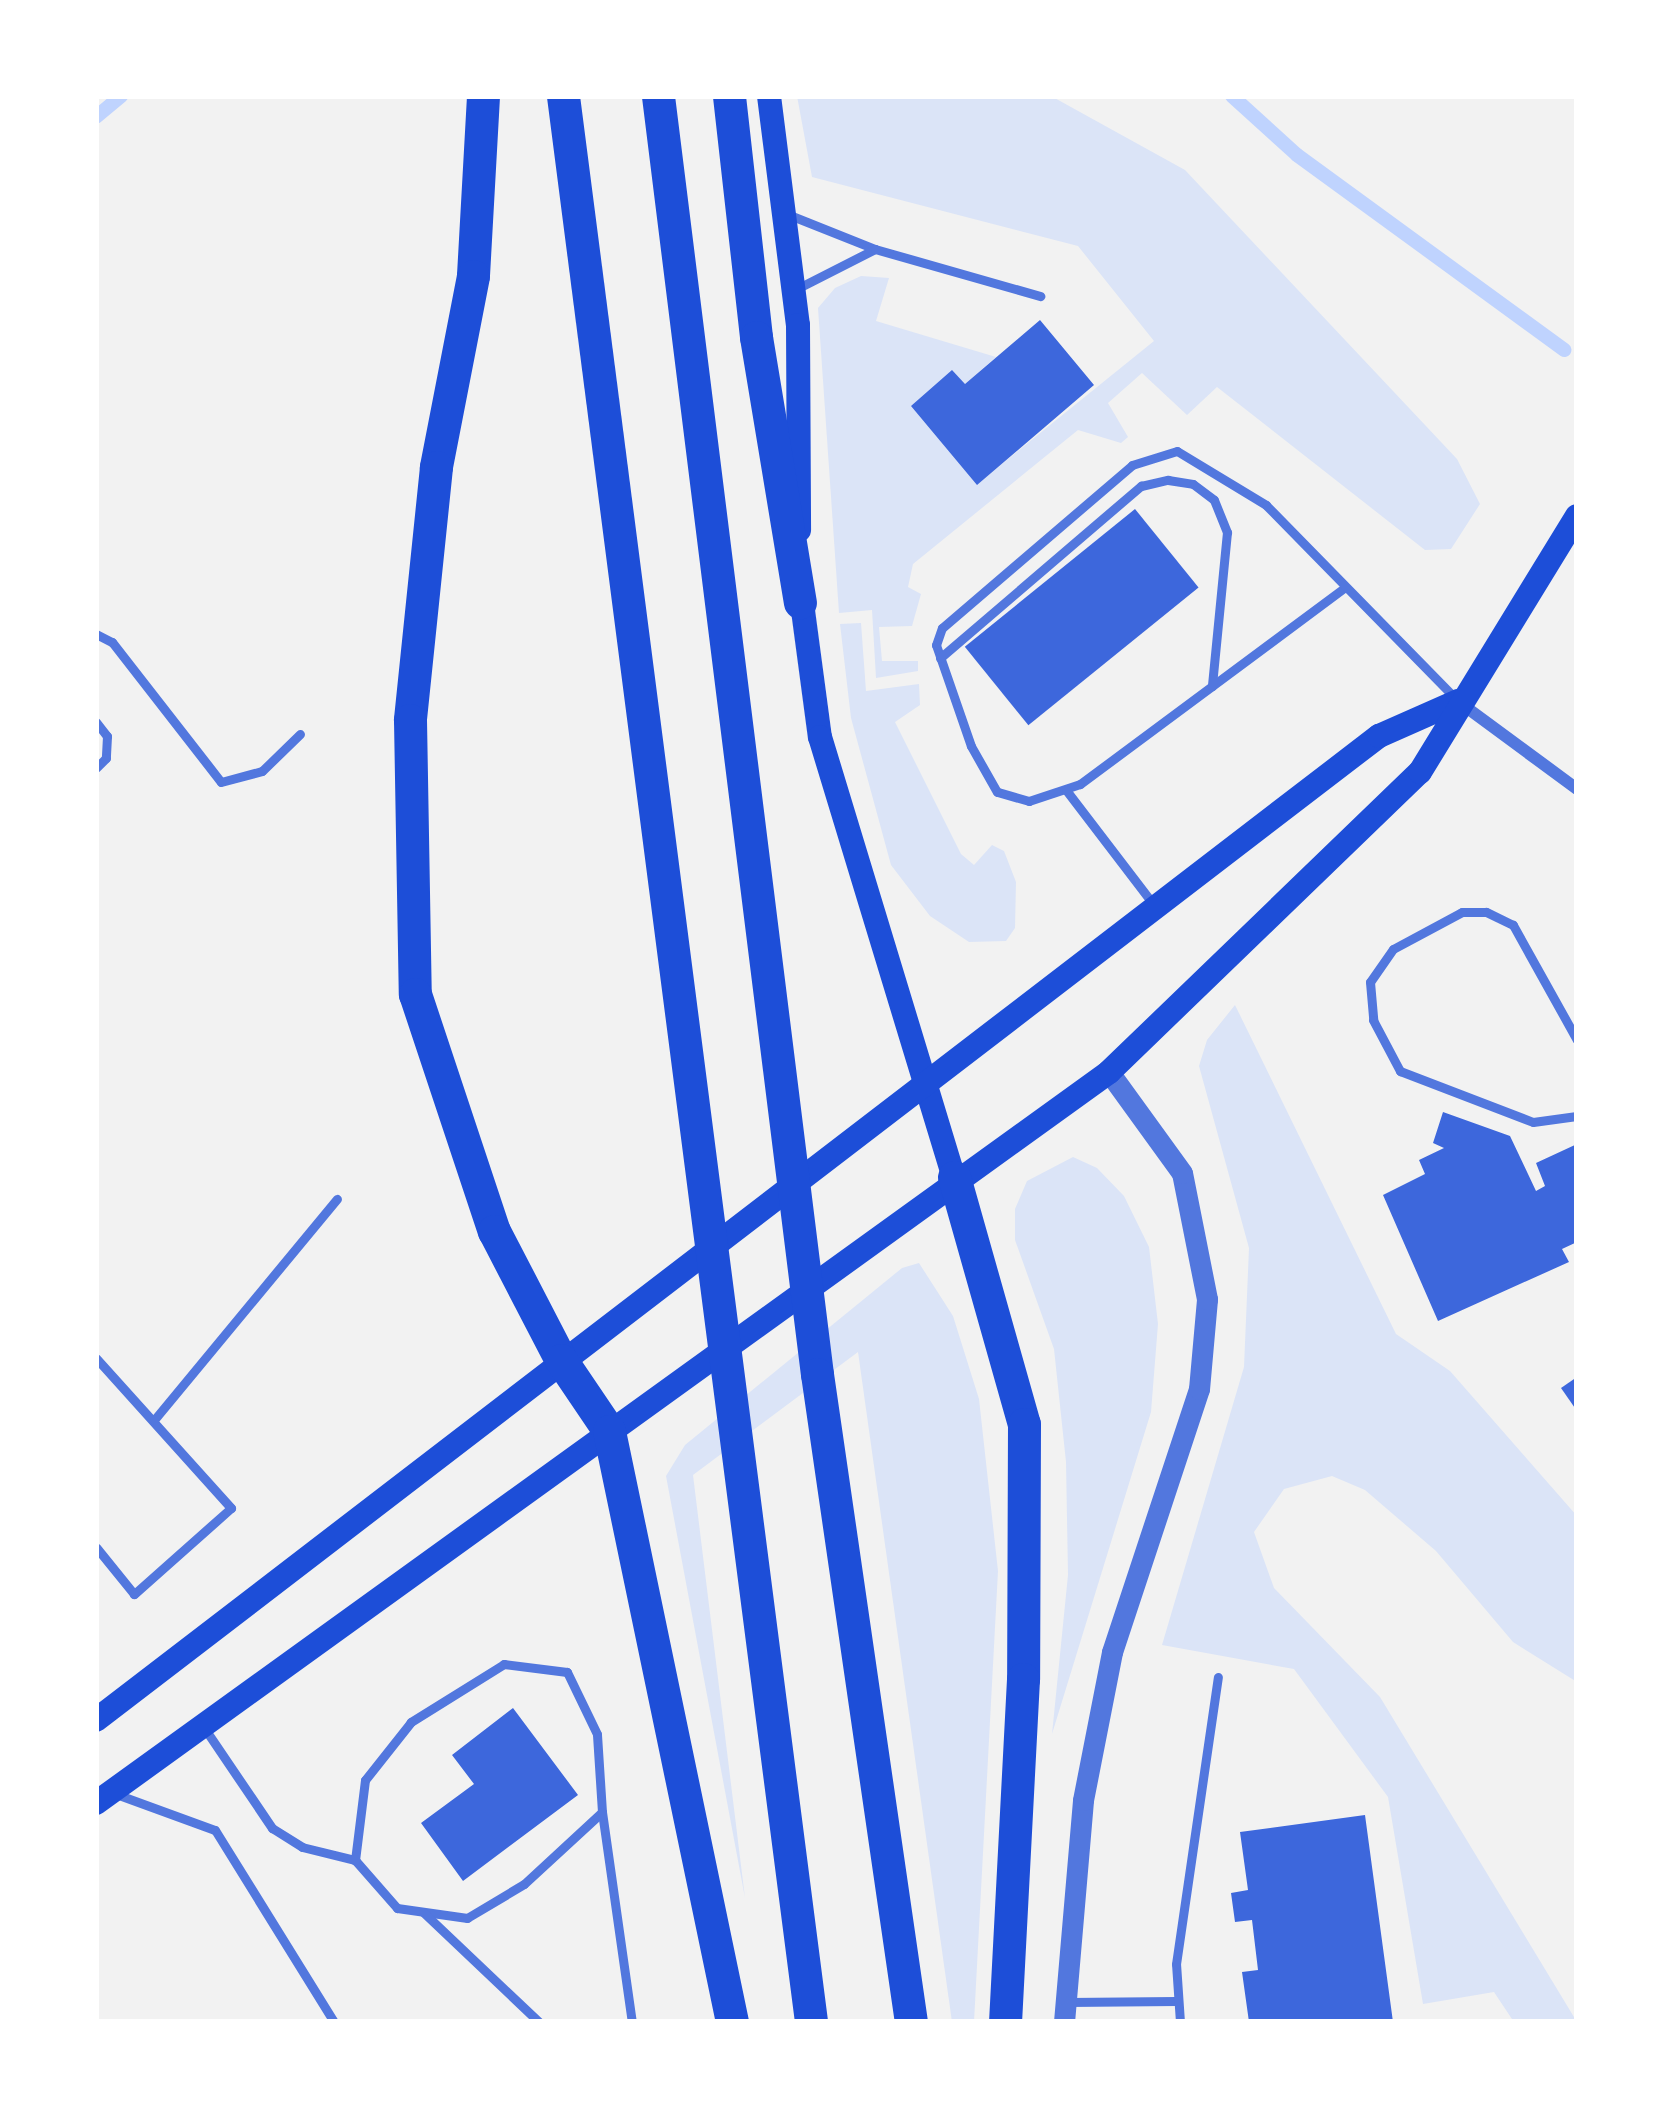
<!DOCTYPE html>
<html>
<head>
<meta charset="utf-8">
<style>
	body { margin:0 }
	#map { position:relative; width:1673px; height:2118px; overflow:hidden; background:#f2f2f2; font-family:"PT Sans",sans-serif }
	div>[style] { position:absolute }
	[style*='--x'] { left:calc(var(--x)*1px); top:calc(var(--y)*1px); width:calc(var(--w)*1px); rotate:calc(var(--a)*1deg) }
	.green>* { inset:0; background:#dbe4f7 }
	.stream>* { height:14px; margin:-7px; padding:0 7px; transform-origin:7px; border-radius:7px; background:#bfd3fe }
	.building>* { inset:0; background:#3d67dc; transform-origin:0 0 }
	.service>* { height:9px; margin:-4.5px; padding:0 4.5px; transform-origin:4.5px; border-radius:4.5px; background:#5277de }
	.minor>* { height:12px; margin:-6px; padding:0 6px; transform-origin:6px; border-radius:6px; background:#5277de }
	.tertiary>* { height:21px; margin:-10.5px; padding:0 10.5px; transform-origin:10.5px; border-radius:10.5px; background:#5277de }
	.secondary>* { height:24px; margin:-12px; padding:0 12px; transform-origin:12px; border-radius:12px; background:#1d4ed8 }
	.trunk>* { height:33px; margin:-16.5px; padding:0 16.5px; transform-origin:16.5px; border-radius:16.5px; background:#1d4ed8 }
	span { translate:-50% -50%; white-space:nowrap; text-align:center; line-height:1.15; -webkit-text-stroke:9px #fff; paint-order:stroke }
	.frame { position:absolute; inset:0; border:99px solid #fff; pointer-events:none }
</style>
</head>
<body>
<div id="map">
	<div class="green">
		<div style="clip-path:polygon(797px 96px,1051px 96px,1185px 170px,1457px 459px,1480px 504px,1451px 549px,1425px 550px,1217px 387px,1187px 415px,1142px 373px,1108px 403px,1128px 437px,1121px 443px,1078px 430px,913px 564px,908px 587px,921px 594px,912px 626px,879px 627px,882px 661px,918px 661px,918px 671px,876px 678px,872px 610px,839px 613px,818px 308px,835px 288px,861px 276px,889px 278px,876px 321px,996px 357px,965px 384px,952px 371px,977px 484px,1154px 341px,1078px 246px,812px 177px)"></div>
		<div style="clip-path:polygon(861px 623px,866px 691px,919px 684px,920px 705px,895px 722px,961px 854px,974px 865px,992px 845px,1004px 851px,1016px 882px,1015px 928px,1006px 941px,969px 942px,930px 916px,891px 865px,851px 718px,840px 624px)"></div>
		<div style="clip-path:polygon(1235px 1005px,1396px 1334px,1450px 1371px,1577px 1516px,1577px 1682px,1513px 1642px,1436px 1551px,1365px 1490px,1332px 1476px,1284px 1489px,1254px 1532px,1274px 1588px,1380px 1697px,1577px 2022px,1514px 2022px,1494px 1992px,1423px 2004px,1388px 1797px,1294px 1669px,1162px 1645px,1244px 1367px,1249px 1248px,1199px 1066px,1207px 1040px)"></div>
		<div style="clip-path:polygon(1073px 1157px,1097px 1168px,1124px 1196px,1149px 1247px,1158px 1324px,1151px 1412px,1052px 1734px,1068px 1575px,1066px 1462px,1054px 1349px,1015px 1240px,1015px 1209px,1027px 1181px)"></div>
		<div style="clip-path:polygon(919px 1263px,953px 1316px,979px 1399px,998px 1571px,974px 2022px,952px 2022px,858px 1352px,693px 1475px,745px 1898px,666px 1476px,685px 1445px,902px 1268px)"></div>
	</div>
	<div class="stream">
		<div style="--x:1232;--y:96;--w:88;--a:42.2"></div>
		<div style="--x:1297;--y:155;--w:331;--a:36.1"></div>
		<div style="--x:96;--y:117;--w:33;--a:-40"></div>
	</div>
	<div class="building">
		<div style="clip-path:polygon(1040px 320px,1094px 385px,977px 485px,911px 406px,952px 370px,965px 384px)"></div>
		<div style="left:1135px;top:509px;width:101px;height:219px;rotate:51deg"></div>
		<div style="clip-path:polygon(1443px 1112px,1510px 1136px,1536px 1191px,1545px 1186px,1536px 1163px,1577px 1144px,1577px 1242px,1562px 1249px,1569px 1262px,1438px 1321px,1383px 1195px,1425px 1174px,1419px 1160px,1444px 1148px,1433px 1143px)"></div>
		<div style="clip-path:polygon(1577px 1377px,1577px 1411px,1561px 1388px)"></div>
		<div style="clip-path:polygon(513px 1708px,578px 1795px,463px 1881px,421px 1823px,474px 1784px,452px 1755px)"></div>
		<div style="clip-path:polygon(1365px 1815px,1393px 2022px,1249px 2022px,1242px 1972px,1258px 1970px,1252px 1920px,1235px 1922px,1231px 1893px,1248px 1890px,1240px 1832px)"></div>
	</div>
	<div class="service">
		<div style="--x:787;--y:214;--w:95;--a:21.7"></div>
		<div style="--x:875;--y:249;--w:86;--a:153.1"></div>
		<div style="--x:875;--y:249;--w:172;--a:15.9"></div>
		<div style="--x:1344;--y:588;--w:329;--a:143.4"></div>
		<div style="--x:1080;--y:784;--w:54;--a:161.6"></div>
		<div style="--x:1029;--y:801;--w:33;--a:-164"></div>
		<div style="--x:997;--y:792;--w:53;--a:-119.5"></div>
		<div style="--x:971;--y:746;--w:107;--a:-109.1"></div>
		<div style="--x:936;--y:645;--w:18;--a:-71"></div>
		<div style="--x:942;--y:628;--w:250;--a:-40.6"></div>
		<div style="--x:1132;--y:465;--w:47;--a:-17.3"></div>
		<div style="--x:1177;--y:451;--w:104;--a:31.2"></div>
		<div style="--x:1266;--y:505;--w:269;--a:45.6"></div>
		<div style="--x:96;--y:634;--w:18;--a:27"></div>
		<div style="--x:112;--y:642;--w:177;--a:52.1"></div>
		<div style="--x:221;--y:782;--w:42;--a:-15"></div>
		<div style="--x:262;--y:771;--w:53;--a:-44.2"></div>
		<div style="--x:940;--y:658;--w:265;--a:-40.6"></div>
		<div style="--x:1141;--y:486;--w:28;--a:-13"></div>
		<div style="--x:1168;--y:480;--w:25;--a:9"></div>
		<div style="--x:1193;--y:484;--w:26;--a:37"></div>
		<div style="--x:1214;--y:500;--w:35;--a:68"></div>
		<div style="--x:1227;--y:532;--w:155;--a:95.6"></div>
		<div style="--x:96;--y:722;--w:18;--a:52"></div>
		<div style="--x:107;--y:736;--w:22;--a:93"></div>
		<div style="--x:106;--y:758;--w:14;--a:135"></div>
		<div style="--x:1066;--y:790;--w:145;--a:52.6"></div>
		<div style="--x:1577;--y:1040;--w:132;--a:-119.1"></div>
		<div style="--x:1513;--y:925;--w:30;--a:-154"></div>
		<div style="--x:1486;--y:912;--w:24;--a:180"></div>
		<div style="--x:1462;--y:912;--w:78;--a:151.8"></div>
		<div style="--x:1393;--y:949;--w:40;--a:124.9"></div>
		<div style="--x:1370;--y:982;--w:38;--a:85"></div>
		<div style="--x:1373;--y:1020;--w:58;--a:62.1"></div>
		<div style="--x:1400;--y:1071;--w:142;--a:21"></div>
		<div style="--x:1533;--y:1122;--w:44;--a:-7.8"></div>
		<div style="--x:96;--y:1358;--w:202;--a:48"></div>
		<div style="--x:231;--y:1508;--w:130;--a:138.4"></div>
		<div style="--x:134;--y:1594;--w:60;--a:-129"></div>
		<div style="--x:154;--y:1420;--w:287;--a:-50.4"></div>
		<div style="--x:205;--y:1729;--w:120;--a:55.9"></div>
		<div style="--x:272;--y:1828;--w:36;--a:32"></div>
		<div style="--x:302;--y:1847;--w:55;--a:13.8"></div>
		<div style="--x:355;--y:1860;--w:64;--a:48.8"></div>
		<div style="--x:397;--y:1908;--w:71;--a:8.1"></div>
		<div style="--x:467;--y:1918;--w:66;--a:-30.8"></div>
		<div style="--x:524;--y:1884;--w:106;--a:-42.7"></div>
		<div style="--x:602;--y:1812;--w:78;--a:-93.7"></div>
		<div style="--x:597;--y:1734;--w:69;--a:-115.8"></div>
		<div style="--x:567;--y:1672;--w:64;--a:-172.8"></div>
		<div style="--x:504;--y:1664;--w:110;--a:148.1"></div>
		<div style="--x:411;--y:1722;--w:74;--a:128.4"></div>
		<div style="--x:365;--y:1780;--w:81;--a:97.1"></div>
		<div style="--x:116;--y:1794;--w:105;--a:20"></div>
		<div style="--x:215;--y:1830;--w:226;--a:58.2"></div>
		<div style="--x:602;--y:1812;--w:212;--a:81.9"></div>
		<div style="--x:423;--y:1912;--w:160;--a:43.5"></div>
		<div style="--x:1068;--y:2002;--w:108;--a:-0.5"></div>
		<div style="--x:1180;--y:2022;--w:58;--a:-93.9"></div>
		<div style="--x:1176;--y:1964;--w:290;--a:-81.7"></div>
	</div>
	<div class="minor">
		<div style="--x:1459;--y:702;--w:147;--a:36.4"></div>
	</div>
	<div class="tertiary">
		<div style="--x:1064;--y:2022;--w:223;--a:-85.1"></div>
		<div style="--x:1083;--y:1800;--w:151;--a:-78.9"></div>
		<div style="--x:1112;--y:1652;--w:277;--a:-71.7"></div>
		<div style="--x:1199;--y:1389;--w:90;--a:-84.9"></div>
		<div style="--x:1207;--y:1299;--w:128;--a:-101.2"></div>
		<div style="--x:1182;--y:1173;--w:125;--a:-125.9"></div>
	</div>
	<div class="secondary">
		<div style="--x:769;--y:96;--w:231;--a:82.8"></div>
		<div style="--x:798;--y:325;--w:205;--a:89.7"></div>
		<div style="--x:800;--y:588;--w:150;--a:82.4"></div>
		<div style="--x:820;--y:737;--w:460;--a:73.1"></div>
		<div style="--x:96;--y:1720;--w:1617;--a:-37.49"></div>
		<div style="--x:1379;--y:736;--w:86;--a:-23.9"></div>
		<div style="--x:96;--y:1803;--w:1249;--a:-35.81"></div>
		<div style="--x:1109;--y:1072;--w:432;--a:-44"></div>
		<div style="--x:1420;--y:772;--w:300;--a:-58.5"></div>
	</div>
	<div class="trunk">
		<div style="--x:483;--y:96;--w:180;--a:93.2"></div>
		<div style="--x:473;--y:276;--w:195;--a:101"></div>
		<div style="--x:436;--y:467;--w:254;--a:95.9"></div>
		<div style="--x:410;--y:720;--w:274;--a:89"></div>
		<div style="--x:415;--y:994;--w:250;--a:71.6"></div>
		<div style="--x:494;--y:1231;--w:145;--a:62.6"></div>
		<div style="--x:561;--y:1360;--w:86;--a:55.9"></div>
		<div style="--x:609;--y:1431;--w:604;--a:78.24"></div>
		<div style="--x:563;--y:96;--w:1942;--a:82.66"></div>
		<div style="--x:658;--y:96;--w:1288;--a:82.91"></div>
		<div style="--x:817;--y:1374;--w:655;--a:81.75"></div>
		<div style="--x:729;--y:96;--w:243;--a:83.6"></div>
		<div style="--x:756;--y:337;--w:269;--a:80.6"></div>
		<div style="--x:954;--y:1177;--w:257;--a:74.2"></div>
		<div style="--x:1024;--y:1424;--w:255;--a:90.2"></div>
		<div style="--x:1023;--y:1679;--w:343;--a:93"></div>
	</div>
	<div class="frame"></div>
</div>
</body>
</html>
